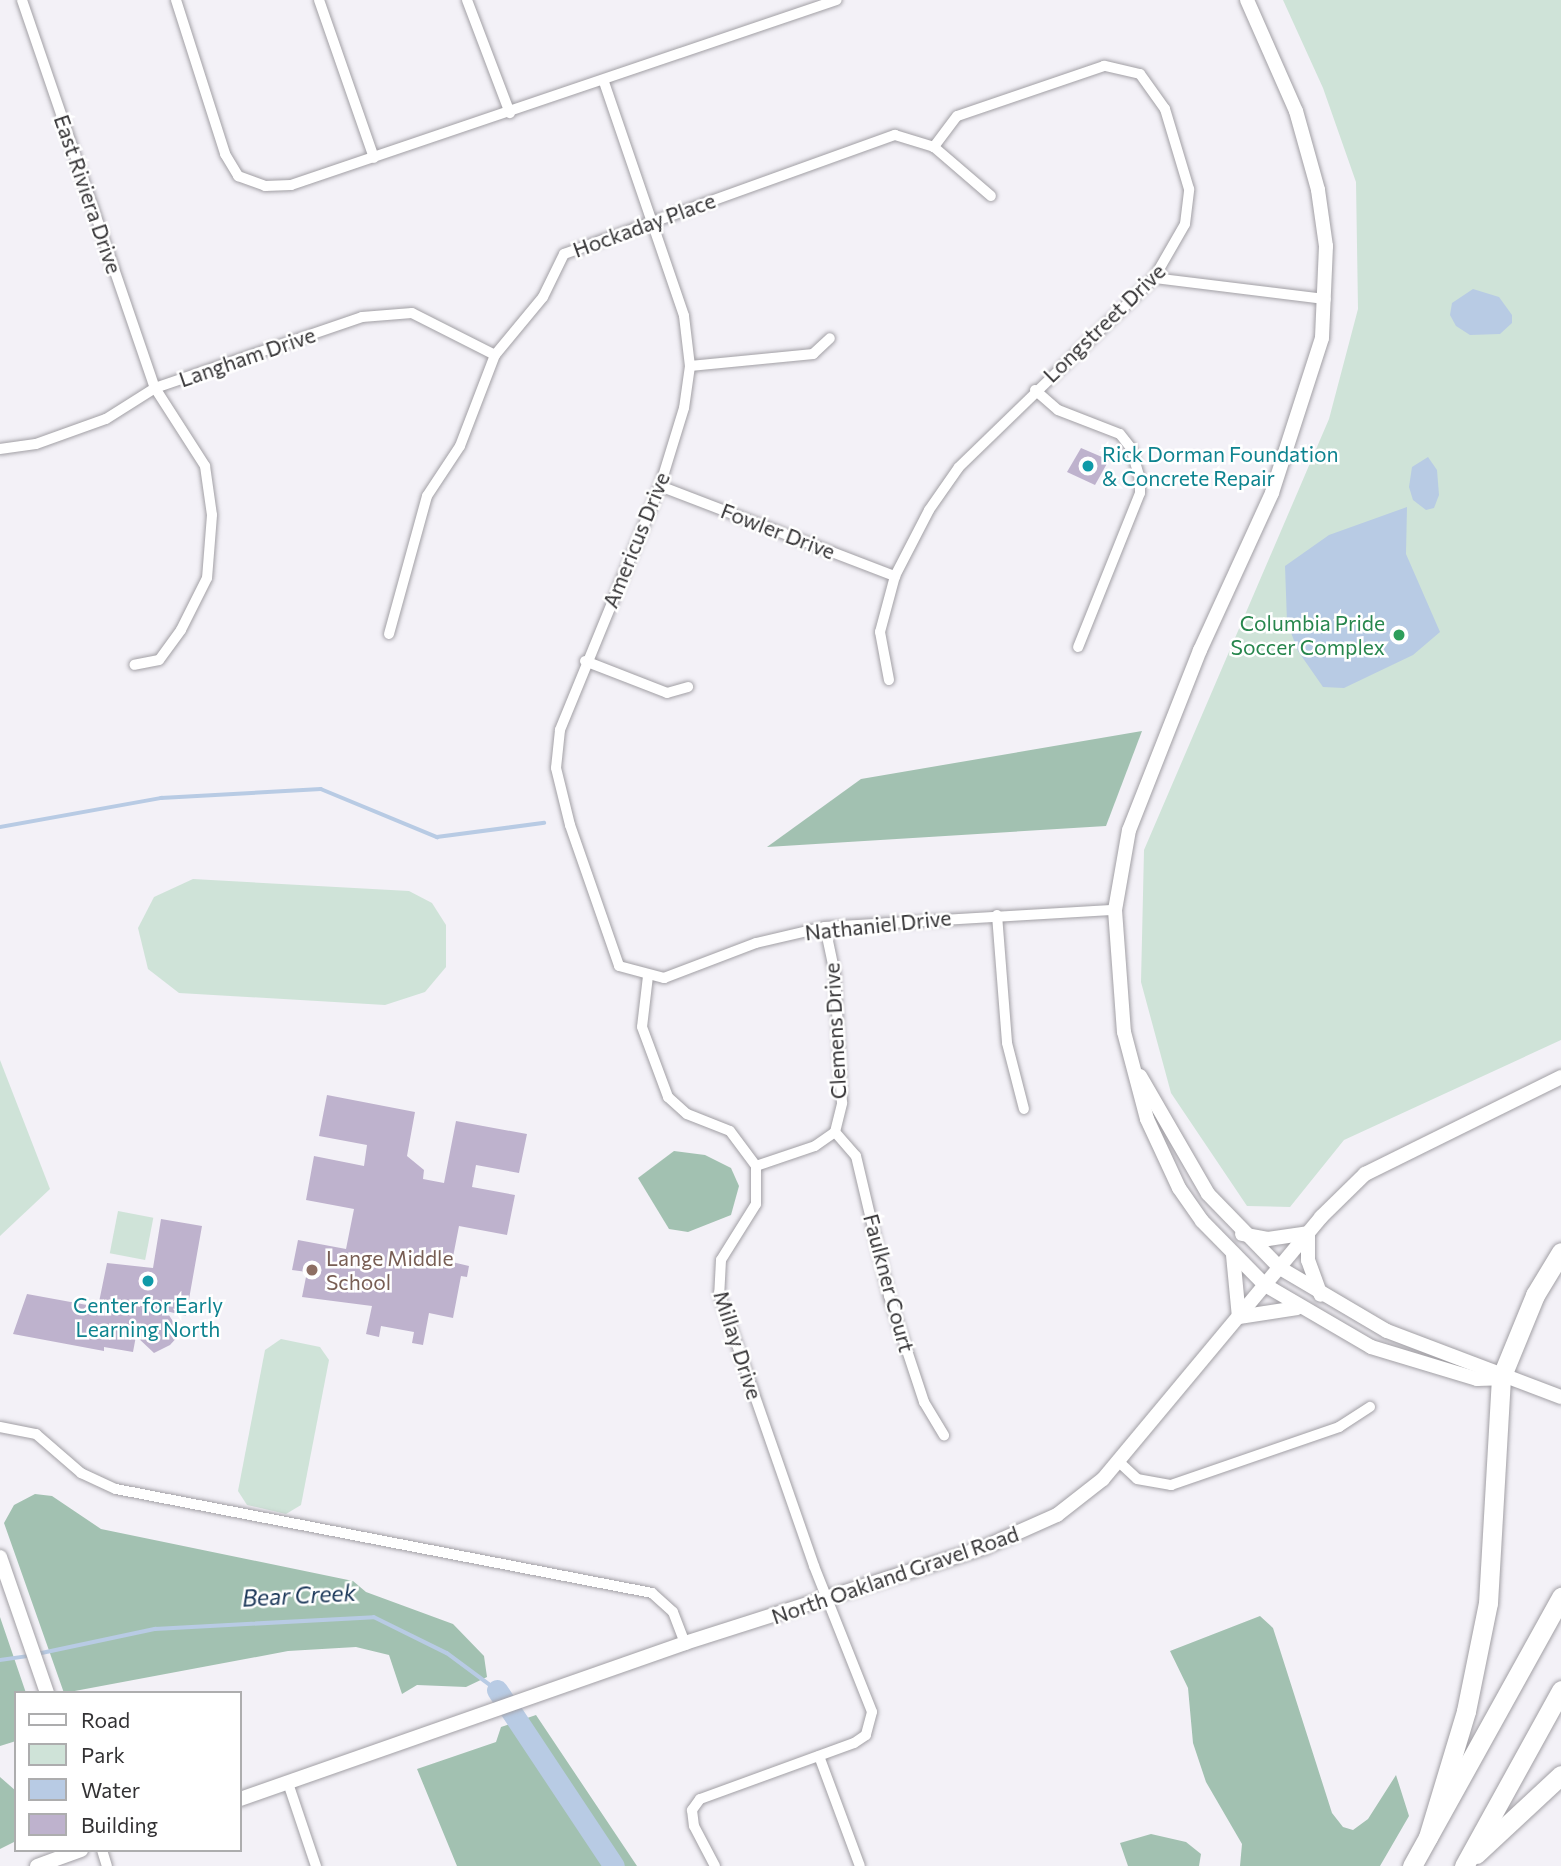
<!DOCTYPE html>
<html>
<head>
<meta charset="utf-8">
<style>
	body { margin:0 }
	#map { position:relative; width:1561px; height:1866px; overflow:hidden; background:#f3f1f7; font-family:Commissioner,sans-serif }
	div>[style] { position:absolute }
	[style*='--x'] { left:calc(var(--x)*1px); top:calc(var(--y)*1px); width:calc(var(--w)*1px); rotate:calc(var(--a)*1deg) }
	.green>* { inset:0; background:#cfe3d8; transform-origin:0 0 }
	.forest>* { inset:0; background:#a2c1b1 }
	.water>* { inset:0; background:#b8cbe4 }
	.stream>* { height:3.5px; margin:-1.75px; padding:0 1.75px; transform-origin:1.75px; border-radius:1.75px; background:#b8cbe4 }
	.river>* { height:21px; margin:-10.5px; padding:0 10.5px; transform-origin:10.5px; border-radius:10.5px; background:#b8cbe4 }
	.building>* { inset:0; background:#beb2cd }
	.roads { filter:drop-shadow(0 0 2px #a2a0a5) drop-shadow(0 0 2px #a2a0a5) }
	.street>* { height:10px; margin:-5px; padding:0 5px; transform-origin:5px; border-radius:5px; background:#fff }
	.secondary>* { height:14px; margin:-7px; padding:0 7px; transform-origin:7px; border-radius:7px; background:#fff }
	.highway>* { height:19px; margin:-9.5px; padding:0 9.5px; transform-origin:9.5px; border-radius:9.5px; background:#fff }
	.dots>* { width:19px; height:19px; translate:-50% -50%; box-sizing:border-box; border:4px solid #fff; border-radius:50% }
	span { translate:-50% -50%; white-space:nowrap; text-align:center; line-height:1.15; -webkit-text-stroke:5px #fff; paint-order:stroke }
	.street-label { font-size:21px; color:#333234 }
	.culture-label { font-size:21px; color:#0d838f }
	.left { translate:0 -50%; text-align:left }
	.leisure-label { font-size:21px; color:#27864d }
	.right { translate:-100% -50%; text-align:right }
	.education-label { font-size:21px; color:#785e54 }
	.water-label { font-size:23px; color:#1a3658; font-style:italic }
	.legend { position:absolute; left:14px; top:1691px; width:228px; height:161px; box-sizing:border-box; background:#fff; border:2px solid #adadae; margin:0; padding:9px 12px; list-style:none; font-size:21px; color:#333234 }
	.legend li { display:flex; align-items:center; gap:14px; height:35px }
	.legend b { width:35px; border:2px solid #adadae }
</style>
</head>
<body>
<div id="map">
	<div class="green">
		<div style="clip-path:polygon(1283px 0,1561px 0,1561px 1040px,1344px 1140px,1290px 1207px,1247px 1206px,1171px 1093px,1141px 982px,1144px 850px,1329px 419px,1358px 309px,1356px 182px,1323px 88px)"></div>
		<div style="clip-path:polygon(193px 879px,409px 891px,432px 903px,446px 925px,446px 967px,425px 992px,385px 1005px,179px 993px,148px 969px,138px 928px,154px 897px)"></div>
		<div style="clip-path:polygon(0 1060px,50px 1189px,0 1236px)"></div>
		<div style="left:118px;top:1211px;width:36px;height:43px;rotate:11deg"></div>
		<div style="clip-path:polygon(281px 1339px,320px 1347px,329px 1360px,301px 1505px,286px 1514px,247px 1505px,238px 1491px,265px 1350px)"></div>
	</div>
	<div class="forest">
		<div style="clip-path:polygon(1142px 731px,1106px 826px,767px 847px,861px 779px)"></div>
		<div style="clip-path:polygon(674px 1151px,705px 1155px,731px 1168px,739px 1186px,731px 1215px,688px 1232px,669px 1229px,638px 1178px)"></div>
		<div style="clip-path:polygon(35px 1494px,52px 1496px,101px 1529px,353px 1581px,366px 1592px,453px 1624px,484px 1656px,487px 1677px,466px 1687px,417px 1685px,402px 1694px,389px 1655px,356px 1647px,288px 1651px,64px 1693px,4px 1523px,14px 1505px)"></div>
		<div style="clip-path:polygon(1260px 1616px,1273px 1628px,1332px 1813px,1343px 1827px,1353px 1830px,1368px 1819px,1396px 1775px,1409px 1816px,1380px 1866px,1240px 1866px,1242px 1844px,1206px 1782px,1193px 1743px,1188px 1688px,1170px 1651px)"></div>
		<div style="clip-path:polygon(0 1617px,26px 1693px,16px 1693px,16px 1741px,0 1746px)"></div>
		<div style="clip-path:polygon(536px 1715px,637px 1866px,457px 1866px,417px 1769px,496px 1742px,501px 1727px)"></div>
		<div style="clip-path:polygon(0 1777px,16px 1791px,16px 1841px,0 1849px)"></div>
		<div style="clip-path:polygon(1151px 1834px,1186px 1842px,1201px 1854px,1199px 1866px,1128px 1866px,1120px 1843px)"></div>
	</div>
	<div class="water">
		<div style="clip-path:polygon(1473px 289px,1499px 297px,1512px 315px,1512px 323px,1500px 334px,1470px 335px,1456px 326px,1450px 315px,1452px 303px)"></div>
		<div style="clip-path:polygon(1428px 457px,1437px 470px,1439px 495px,1434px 508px,1426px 510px,1413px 500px,1409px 487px,1412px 467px)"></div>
		<div style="clip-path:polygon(1407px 507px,1406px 554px,1440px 632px,1413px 655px,1344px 688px,1323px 687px,1298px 651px,1287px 622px,1285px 566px,1329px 535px)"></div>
	</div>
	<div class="stream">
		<div style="--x:0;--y:827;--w:164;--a:-10.2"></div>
		<div style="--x:161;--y:798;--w:160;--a:-3.2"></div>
		<div style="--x:321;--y:789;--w:126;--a:22.5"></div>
		<div style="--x:437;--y:837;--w:108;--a:-7.5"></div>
		<div style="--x:37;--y:1654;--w:121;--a:-12"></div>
		<div style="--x:155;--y:1629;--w:219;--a:-3.1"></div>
		<div style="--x:374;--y:1617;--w:81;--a:26.3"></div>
		<div style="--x:447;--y:1653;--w:62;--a:36.5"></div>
		<div style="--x:0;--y:1660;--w:29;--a:-8"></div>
	</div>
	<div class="river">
		<div style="--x:497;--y:1690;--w:211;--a:56.4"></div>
	</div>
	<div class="building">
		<div style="clip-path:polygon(1081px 448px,1109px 460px,1095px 485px,1067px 472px)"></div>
		<div style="clip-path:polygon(327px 1095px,415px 1112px,407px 1156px,424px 1170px,423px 1179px,444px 1183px,456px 1121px,527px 1134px,519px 1173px,476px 1165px,472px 1187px,515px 1195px,507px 1235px,459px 1226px,452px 1262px,469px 1266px,467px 1277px,461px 1276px,453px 1318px,429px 1313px,423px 1345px,412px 1343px,414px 1332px,381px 1326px,379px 1337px,366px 1334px,372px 1306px,302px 1297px,307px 1272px,292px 1270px,298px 1240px,346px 1249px,354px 1209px,306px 1200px,314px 1156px,364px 1166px,367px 1145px,319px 1136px)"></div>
		<div style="clip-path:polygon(161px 1219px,202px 1226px,186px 1316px,166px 1311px,181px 1333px,170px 1345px,154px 1353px,136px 1336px,133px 1352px,104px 1347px,104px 1351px,13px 1334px,27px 1294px,98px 1307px,107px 1263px,153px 1268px)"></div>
	</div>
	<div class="roads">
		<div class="street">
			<div style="--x:22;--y:0;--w:410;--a:71.1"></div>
			<div style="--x:155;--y:388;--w:93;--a:57.3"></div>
			<div style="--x:205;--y:466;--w:49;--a:81.9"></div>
			<div style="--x:212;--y:515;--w:63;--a:94.5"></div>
			<div style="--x:207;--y:578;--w:58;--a:116.6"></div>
			<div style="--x:181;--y:630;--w:37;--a:126"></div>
			<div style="--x:159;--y:660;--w:25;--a:169"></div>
			<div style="--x:176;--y:0;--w:162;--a:72.3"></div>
			<div style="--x:225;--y:154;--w:26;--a:59"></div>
			<div style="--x:238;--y:176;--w:29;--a:20"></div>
			<div style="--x:265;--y:186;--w:26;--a:-2"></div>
			<div style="--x:291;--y:185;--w:576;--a:-18.72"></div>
			<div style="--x:319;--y:0;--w:167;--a:70.8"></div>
			<div style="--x:467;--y:0;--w:121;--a:69.2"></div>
			<div style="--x:604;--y:82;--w:247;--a:71.1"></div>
			<div style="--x:684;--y:316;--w:50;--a:83.2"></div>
			<div style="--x:690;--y:366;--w:42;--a:98.1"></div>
			<div style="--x:684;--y:408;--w:82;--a:107.1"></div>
			<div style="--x:660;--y:486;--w:264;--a:112.3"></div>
			<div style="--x:560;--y:730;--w:38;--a:96"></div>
			<div style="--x:556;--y:768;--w:59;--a:76.2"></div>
			<div style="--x:570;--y:825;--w:149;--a:70.8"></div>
			<div style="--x:619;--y:966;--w:47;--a:14.9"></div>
			<div style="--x:664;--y:978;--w:98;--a:-20.8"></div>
			<div style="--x:756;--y:943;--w:71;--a:-13.1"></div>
			<div style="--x:825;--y:927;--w:290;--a:-3.4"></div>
			<div style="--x:1154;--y:278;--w:173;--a:7"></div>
			<div style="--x:690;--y:366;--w:124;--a:-5.6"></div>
			<div style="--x:813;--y:354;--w:23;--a:-43"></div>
			<div style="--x:1035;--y:390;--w:30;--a:41"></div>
			<div style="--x:1058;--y:410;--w:66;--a:21.2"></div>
			<div style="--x:1120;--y:434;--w:18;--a:52"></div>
			<div style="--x:1131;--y:448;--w:33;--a:74"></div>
			<div style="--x:1140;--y:480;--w:13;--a:90"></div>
			<div style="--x:1140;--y:493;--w:166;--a:111.9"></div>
			<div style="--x:0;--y:449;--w:36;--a:-8"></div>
			<div style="--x:36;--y:444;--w:74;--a:-19.7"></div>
			<div style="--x:106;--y:419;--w:58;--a:-32.3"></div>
			<div style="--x:155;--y:388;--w:219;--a:-18.9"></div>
			<div style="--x:362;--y:317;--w:50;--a:-4.6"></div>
			<div style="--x:412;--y:313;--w:93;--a:26.8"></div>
			<div style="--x:660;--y:486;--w:252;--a:21"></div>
			<div style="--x:389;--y:634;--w:143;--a:-74.6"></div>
			<div style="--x:427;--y:496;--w:60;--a:-56.6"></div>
			<div style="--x:460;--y:446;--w:97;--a:-69"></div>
			<div style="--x:495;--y:355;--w:75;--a:-50.4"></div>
			<div style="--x:543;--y:297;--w:48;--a:-64"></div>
			<div style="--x:564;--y:254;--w:352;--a:-19.8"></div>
			<div style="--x:895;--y:135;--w:41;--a:17.1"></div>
			<div style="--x:934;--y:147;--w:75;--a:40.7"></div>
			<div style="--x:585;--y:661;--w:88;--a:21.3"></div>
			<div style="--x:667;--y:693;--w:22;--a:-16"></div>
			<div style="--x:889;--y:680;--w:49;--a:-100.6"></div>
			<div style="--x:880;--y:632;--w:58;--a:-75"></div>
			<div style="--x:895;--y:576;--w:74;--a:-62.7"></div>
			<div style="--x:929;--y:510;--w:52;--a:-55.1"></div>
			<div style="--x:959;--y:467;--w:272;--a:-44.1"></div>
			<div style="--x:1154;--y:278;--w:62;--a:-60.1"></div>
			<div style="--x:1185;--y:224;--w:35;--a:-83"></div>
			<div style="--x:1189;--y:189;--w:84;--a:-106.7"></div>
			<div style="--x:1165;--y:109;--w:43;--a:-125.5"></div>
			<div style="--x:1140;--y:74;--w:37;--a:-167"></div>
			<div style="--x:1104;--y:66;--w:155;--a:161.2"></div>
			<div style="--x:957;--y:116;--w:39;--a:127"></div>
			<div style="--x:997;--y:915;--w:128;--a:85.5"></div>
			<div style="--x:1007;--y:1043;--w:68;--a:75.6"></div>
			<div style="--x:648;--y:976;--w:51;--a:96.7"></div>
			<div style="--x:642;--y:1027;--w:75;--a:69.6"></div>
			<div style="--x:668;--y:1097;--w:25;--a:42"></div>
			<div style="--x:687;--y:1114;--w:46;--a:21.6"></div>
			<div style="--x:730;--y:1131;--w:44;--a:53.4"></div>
			<div style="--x:756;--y:1166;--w:38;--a:90"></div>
			<div style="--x:756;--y:1204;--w:66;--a:122"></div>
			<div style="--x:721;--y:1260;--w:33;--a:93"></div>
			<div style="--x:719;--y:1293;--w:289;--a:70.8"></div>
			<div style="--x:814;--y:1566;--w:157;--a:68.3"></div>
			<div style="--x:872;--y:1712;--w:24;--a:105"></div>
			<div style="--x:866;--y:1735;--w:14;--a:146"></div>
			<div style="--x:854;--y:1743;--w:164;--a:160"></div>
			<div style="--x:700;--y:1799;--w:14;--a:126"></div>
			<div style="--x:692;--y:1810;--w:16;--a:83"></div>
			<div style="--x:694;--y:1826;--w:45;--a:62.3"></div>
			<div style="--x:835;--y:1132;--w:32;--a:49"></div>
			<div style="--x:856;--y:1156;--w:144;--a:76.7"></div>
			<div style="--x:889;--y:1296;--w:112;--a:71.7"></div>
			<div style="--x:924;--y:1402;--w:39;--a:59"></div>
			<div style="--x:756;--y:1166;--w:62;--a:-18.7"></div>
			<div style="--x:815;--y:1146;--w:24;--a:-35"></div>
			<div style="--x:835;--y:1132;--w:30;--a:-76"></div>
			<div style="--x:842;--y:1103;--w:129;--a:-93.1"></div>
			<div style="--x:835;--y:974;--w:48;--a:-102"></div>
			<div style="--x:0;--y:1427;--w:37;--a:11"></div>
			<div style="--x:36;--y:1434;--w:60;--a:40.9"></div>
			<div style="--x:81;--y:1473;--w:38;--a:25"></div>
			<div style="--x:116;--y:1489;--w:546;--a:10.98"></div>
			<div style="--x:652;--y:1593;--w:28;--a:42"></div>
			<div style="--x:673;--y:1612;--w:33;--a:69"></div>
			<div style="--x:1118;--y:1461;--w:26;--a:43"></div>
			<div style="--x:1137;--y:1479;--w:35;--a:10"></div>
			<div style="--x:1171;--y:1485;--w:178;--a:-19"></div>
			<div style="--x:1339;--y:1427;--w:37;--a:-33"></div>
			<div style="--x:819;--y:1756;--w:117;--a:69.6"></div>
			<div style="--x:288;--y:1783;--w:88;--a:71.4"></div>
			<div style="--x:102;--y:1850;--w:17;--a:73"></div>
		</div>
		<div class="secondary">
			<div style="--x:1247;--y:0;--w:121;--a:66.2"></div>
			<div style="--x:1296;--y:111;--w:82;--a:74.4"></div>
			<div style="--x:1318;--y:190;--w:57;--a:81.9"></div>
			<div style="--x:1326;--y:246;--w:92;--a:92.5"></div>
			<div style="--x:1322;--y:338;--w:163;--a:107.9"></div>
			<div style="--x:1272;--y:493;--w:173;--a:114.6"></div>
			<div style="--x:1200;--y:650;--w:193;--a:111.5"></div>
			<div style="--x:1129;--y:830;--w:81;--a:99.9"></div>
			<div style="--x:1115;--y:910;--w:122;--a:85.8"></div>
			<div style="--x:1124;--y:1032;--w:90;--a:75.2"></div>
			<div style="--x:1147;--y:1119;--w:76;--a:65.1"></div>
			<div style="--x:1179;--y:1188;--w:40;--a:55.1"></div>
			<div style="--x:1202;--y:1221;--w:90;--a:45.5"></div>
			<div style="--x:1265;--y:1285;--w:123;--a:30.3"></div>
			<div style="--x:1371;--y:1347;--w:111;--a:16.8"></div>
			<div style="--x:1477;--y:1379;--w:24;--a:-2"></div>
			<div style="--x:1140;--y:1076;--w:136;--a:60"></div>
			<div style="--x:1208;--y:1194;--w:103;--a:45.8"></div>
			<div style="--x:1280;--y:1268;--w:124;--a:30.5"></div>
			<div style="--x:1387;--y:1331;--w:186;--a:20.8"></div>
			<div style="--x:1242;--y:1234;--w:26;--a:11"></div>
			<div style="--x:1268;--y:1239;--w:40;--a:-8.5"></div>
			<div style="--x:1308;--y:1233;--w:27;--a:90"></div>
			<div style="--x:1308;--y:1260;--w:37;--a:70"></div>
			<div style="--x:1233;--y:1255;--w:62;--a:84.5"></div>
			<div style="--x:1239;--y:1317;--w:59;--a:-8.8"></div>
			<div style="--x:0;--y:1557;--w:144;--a:70.9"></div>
			<div style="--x:240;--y:1799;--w:472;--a:-19.3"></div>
			<div style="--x:685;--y:1643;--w:315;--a:-17.7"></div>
			<div style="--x:985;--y:1547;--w:79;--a:-24"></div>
			<div style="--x:1057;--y:1515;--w:58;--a:-38"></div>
			<div style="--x:1103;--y:1479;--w:341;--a:-50.2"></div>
			<div style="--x:1321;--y:1217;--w:62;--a:-44.3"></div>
			<div style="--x:1365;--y:1174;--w:219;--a:-26.3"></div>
			<div style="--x:37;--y:1866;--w:47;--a:-20"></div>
		</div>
		<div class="highway">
			<div style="--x:1428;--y:1837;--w:132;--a:-73.2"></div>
			<div style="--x:1466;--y:1711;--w:110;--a:-78.5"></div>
			<div style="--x:1488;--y:1603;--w:225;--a:-86.7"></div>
			<div style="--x:1501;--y:1378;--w:90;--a:-67.7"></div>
			<div style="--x:1535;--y:1295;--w:50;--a:-58.8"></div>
			<div style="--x:1476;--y:1854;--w:116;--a:-42.9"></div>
			<div style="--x:1412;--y:1866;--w:308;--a:-61"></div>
			<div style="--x:1464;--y:1866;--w:201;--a:-61.1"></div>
		</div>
	</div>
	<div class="dots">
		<div style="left:1088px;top:466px;background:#0f9aa8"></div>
		<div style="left:1399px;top:635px;background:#2e9e5b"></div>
		<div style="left:312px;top:1270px;background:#8d6e63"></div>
		<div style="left:148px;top:1281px;background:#0f9aa8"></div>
	</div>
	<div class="street-label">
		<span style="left:88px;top:194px;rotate:71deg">East Riviera Drive</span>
		<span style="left:644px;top:225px;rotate:-20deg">Hockaday Place</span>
		<span style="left:1104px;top:323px;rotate:-44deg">Longstreet Drive</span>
		<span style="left:247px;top:357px;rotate:-19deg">Langham Drive</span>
		<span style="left:778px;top:531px;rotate:21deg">Fowler Drive</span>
		<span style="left:636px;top:540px;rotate:-68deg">Americus Drive</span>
		<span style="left:878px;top:925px;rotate:-6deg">Nathaniel Drive</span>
		<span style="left:835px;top:1031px;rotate:-93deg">Clemens Drive</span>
		<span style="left:889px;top:1283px;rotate:75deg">Faulkner Court</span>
		<span style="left:738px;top:1345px;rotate:72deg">Millay Drive</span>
		<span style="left:895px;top:1575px;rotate:-19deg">North Oakland Gravel Road</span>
	</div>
	<div class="culture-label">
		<span class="left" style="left:1102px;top:466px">Rick Dorman Foundation<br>&amp; Concrete Repair</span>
		<span style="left:148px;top:1317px">Center for Early<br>Learning North</span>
	</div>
	<div class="leisure-label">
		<span class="right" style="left:1385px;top:635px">Columbia Pride<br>Soccer Complex</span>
	</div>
	<div class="education-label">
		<span class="left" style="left:326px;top:1270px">Lange Middle<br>School</span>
	</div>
	<div class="water-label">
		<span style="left:299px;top:1595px;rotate:-3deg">Bear Creek</span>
	</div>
	<ul class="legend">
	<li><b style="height:9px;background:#fff"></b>Road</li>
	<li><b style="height:19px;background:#cfe3d8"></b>Park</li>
	<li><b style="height:19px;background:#b8cbe4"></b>Water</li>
	<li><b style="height:19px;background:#beb2cd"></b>Building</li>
	</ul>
</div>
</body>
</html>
